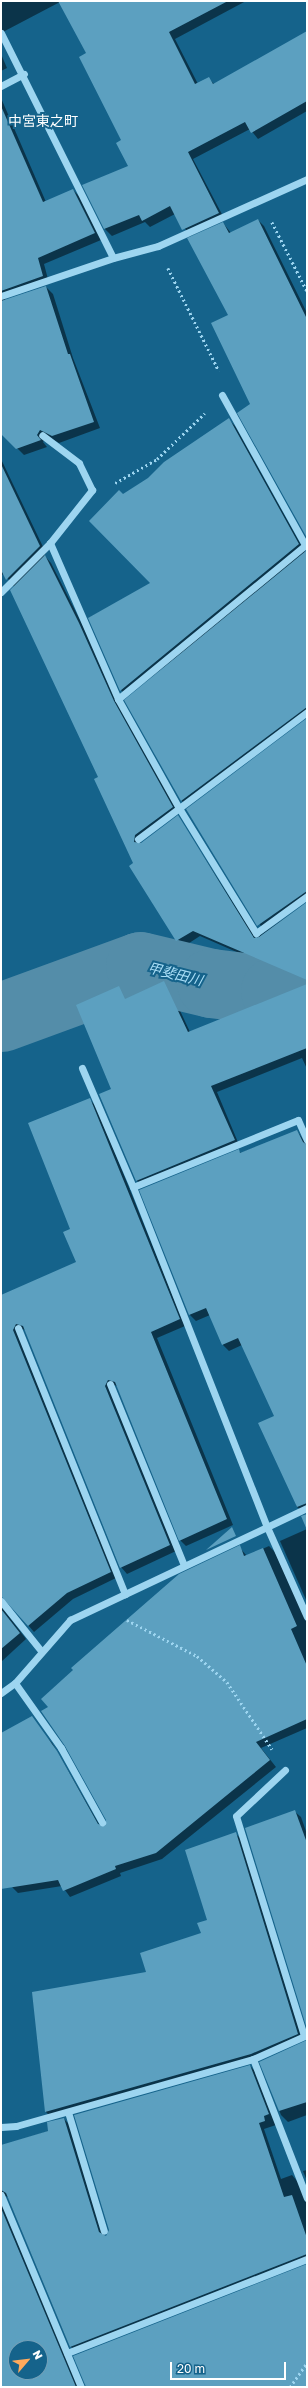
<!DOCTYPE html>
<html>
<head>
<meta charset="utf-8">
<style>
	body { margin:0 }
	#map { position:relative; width:308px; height:2388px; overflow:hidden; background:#15638b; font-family:"Golos Text","Noto Sans JP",sans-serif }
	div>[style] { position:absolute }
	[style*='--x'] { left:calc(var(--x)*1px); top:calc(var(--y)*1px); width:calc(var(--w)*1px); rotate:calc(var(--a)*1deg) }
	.shadow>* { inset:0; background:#0007 }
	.river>* { height:69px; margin:-34.5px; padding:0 34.5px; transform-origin:34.5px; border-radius:34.5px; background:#548da9 }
	.building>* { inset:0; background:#5ca0c0 }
	.path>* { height:2.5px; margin-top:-1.25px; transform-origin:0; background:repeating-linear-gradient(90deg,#9dd5f0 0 2px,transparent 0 5px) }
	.minor>* { height:7px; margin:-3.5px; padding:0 3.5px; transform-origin:3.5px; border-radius:3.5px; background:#9dd5f0 }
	span { translate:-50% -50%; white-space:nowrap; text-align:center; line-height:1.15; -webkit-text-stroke:4px #15638b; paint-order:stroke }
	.neighbourhood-label { font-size:14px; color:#fff }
	.water-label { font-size:14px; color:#a9def7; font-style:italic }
	.frame { position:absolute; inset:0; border:2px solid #fff; pointer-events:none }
	.north { position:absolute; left:8px; top:2340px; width:40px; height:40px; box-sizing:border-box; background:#15638b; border:1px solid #73a1b9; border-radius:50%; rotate:62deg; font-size:11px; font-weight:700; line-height:16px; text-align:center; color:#fff }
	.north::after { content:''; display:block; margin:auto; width:14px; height:18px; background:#ffaa5c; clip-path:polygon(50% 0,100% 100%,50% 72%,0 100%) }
	.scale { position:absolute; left:170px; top:2362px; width:116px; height:18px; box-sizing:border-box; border:2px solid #fff; border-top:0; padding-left:5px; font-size:12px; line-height:14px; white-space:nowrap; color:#fff; -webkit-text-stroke:3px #15638b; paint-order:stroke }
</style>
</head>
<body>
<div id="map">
	<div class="shadow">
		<div style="clip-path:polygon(1px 1px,246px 1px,175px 39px,198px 84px,208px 78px,214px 84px,307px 39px,307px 111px,258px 139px,250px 129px,193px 159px,225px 220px,190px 236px,175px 214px,150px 227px,145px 222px,112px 236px,105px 229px,84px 186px,129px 167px,122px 140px,87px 54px,60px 2px,1px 33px)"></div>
		<div style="clip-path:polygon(1px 54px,7px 68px,1px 71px)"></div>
		<div style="clip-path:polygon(1px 98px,46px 202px,73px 190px,80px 197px,101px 240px,44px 264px,49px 283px,6px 298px,4px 301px,46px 287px,53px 294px,73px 358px,100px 428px,59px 443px,47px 436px,43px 442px,47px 447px,24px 455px,1px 432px)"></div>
		<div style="clip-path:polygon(258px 220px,264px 226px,307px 313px,307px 535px,251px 405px,229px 315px,223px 223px,231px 233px)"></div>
		<div style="clip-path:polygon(229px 420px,235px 426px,305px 552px,307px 551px,307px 716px,187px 806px,181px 800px,214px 628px,127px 696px,121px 690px,89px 618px,152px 583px,123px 495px,149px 479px)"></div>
		<div style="clip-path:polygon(1px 459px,46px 553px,44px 555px,51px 563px,178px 813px,141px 841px,140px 845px,178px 817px,256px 938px,307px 903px,307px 983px,200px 936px,183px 947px,131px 866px,134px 864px,100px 777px,14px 587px,4px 573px,1px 576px)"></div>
		<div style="clip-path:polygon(307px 719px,307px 900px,264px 931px,187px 810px)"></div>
		<div style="clip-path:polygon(164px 982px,170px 989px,190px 1032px,307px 985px,307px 1069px,302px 1058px,217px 1092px,240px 1147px,143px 1186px,136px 1180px,112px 1090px,119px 987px,128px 999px)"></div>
		<div style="clip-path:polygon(89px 1099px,96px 1106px,185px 1326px,157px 1338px,233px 1525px,186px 1546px,180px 1540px,117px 1386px,114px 1385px,176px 1551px,127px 1574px,121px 1567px,25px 1330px,22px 1329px,116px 1578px,73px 1599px,34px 1632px,28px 1625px,1px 1563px,1px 1311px,78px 1263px,71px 1229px)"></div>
		<div style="clip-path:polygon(297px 1131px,307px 1145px,307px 1512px,304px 1513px,297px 1507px,275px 1416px,242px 1345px,229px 1351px,223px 1345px,210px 1315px,196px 1321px,190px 1315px,141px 1190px,238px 1151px,241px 1153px)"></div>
		<div style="clip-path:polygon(307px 1529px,307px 1602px,280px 1541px)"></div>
		<div style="clip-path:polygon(269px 1546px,275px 1552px,307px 1623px,307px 1728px,261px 1748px,276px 1767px,162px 1859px,120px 1873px,121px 1876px,70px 1897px,62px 1886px,18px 1893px,12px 1887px,1px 1831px,1px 1742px,46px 1737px,52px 1743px,100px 1826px,105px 1828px,239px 1547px,247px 1556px)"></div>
		<div style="clip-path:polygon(1px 1606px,26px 1639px,1px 1662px)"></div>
		<div style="clip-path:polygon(294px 1811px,301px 1817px,307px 1834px,307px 2025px)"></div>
		<div style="clip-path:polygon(235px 1833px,241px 1839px,303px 2039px,257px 2060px,52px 2118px,46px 2112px,33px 1993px,148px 1973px,202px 1934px,209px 1920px)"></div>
		<div style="clip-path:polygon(307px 2042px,307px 2115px,288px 2122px,281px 2115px,261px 2062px)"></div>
		<div style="clip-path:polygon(evenodd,250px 2066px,256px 2072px,276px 2125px,264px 2129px,281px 2179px,292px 2175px,298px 2182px,307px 2203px,307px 2262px,77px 2352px,70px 2346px,8px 2197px,5px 2196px,78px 2387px,1px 2387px,1px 2146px,49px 2131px,64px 2119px,70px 2125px,105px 2236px,108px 2236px,250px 2066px,16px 2348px,40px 2348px,40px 2372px,16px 2372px,16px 2348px)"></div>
		<div style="clip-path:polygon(307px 2170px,307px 2181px,303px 2171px)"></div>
	</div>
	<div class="river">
		<div style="--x:1;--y:1017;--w:148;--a:-20.1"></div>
		<div style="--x:140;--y:966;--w:73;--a:13.5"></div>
		<div style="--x:211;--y:983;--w:64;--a:7.1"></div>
		<div style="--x:275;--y:991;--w:34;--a:-21"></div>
	</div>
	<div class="building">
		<div style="clip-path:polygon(58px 1px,228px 1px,169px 32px,195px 84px,209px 77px,213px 84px,307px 31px,307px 101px,251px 133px,245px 122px,188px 152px,219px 213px,182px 230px,170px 206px,142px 221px,139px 215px,104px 229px,82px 185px,128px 166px,116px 143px,121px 140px,79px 57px,86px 53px)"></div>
		<div style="clip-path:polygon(1px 106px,43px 202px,73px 189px,95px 233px,38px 258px,43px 276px,1px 291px)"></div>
		<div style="clip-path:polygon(258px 219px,307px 319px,307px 538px,237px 413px,250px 404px,211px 323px,228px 315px,187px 238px,223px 222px,229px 233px)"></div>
		<div style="clip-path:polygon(46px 286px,68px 354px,70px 354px,94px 422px,52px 436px,40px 430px,37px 435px,41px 440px,16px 449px,1px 434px,1px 301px)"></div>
		<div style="clip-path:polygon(229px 418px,299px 544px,120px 691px,88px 618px,150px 583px,89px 521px,119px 490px,123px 494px,148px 478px,164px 462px)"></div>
		<div style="clip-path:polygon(1px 464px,40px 546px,6px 580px,1px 570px)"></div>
		<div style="clip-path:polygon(307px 550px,307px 707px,181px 801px,124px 700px)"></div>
		<div style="clip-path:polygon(45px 555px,79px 623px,114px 701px,173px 807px,135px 835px,134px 842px,141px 843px,178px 815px,254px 938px,259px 937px,307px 902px,307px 980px,193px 931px,176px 941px,129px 866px,133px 863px,94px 779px,98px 777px,10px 590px)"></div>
		<div style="clip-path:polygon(307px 718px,307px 891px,257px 926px,186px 809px)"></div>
		<div style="clip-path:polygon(164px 981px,188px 1032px,307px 984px,307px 1048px,211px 1086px,235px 1140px,136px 1181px,99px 1094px,111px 1089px,76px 1005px,119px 986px,125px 999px)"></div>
		<div style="clip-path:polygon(90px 1098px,180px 1319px,151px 1332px,227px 1519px,179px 1541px,115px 1382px,108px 1380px,105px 1386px,170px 1545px,120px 1568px,23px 1326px,16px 1324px,13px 1330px,111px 1572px,67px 1593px,28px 1626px,1px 1596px,1px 1295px,76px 1262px,63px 1232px,70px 1229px,28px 1123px)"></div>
		<div style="clip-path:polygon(297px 1130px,303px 1142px,307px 1145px,307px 1503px,297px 1507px,258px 1423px,274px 1416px,238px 1338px,222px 1345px,206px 1308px,189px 1315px,139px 1190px,239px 1149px,240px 1153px)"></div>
		<div style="clip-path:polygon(307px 1514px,307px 1530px,301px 1516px)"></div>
		<div style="clip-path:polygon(232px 1527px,236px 1536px,206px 1550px)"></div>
		<div style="clip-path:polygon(240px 1545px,244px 1556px,263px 1548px,297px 1626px,291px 1629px,307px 1666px,307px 1719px,256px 1742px,270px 1760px,156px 1853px,115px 1866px,116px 1869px,63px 1891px,58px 1880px,1px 1889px,1px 1733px,32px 1716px,57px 1751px,98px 1824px,105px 1826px,106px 1820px,65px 1746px,41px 1711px,48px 1707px,41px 1699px,73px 1670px,71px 1668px,179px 1574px)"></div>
		<div style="clip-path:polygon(1px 1609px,20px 1633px,1px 1649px)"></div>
		<div style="clip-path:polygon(295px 1810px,307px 1843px,307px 2029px,245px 1828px)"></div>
		<div style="clip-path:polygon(236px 1832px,298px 2034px,251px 2054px,45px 2112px,32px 1992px,146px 1972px,140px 1953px,201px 1933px,197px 1923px,207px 1920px,185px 1850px)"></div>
		<div style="clip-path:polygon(307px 2040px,307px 2102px,279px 2111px,259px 2062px)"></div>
		<div style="clip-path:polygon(250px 2065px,269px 2114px,264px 2116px,265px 2121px,259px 2123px,284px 2197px,292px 2195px,307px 2238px,307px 2254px,70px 2347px,6px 2193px,1px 2190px,1px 2145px,48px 2131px,47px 2122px,64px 2118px,99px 2232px,106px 2236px,109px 2230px,74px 2115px)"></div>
		<div style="clip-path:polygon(evenodd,1px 2208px,76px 2387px,1px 2387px,1px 2208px,16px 2348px,40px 2348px,40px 2372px,16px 2372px,16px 2348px)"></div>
		<div style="clip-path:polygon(307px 2264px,307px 2387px,86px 2387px,73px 2356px)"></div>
	</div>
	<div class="path">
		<div style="--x:272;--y:222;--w:77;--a:63.1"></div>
		<div style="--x:168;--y:268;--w:115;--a:63.7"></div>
		<div style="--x:115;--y:483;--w:48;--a:-29.7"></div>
		<div style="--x:157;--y:459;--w:66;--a:-43.8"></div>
		<div style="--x:127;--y:1620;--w:79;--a:27.2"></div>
		<div style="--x:197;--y:1656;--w:40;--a:41"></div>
		<div style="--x:227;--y:1682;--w:81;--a:56.1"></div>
		<div style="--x:290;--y:2387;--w:29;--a:-55"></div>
	</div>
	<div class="minor">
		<div style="--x:1;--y:33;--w:251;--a:63.5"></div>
		<div style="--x:1;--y:86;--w:26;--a:-28"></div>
		<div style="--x:1;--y:296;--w:118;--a:-18.7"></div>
		<div style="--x:113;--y:258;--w:47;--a:-14.9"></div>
		<div style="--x:158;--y:246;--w:163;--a:-24.2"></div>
		<div style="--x:222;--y:395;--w:171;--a:61"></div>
		<div style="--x:50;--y:543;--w:170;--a:66.4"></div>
		<div style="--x:118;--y:699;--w:125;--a:60.8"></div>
		<div style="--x:179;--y:808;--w:147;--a:58.4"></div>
		<div style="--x:256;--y:933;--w:63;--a:-36"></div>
		<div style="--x:1;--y:592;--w:69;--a:-45"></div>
		<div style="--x:50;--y:543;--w:68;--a:-51.6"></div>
		<div style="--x:92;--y:490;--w:30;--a:-116"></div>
		<div style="--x:79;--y:463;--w:46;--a:-142.9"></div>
		<div style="--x:118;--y:699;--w:244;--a:-39.4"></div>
		<div style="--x:138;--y:839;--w:211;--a:-36.9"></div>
		<div style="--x:82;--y:1068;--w:129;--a:66.8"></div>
		<div style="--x:133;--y:1187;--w:365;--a:68.5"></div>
		<div style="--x:267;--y:1527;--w:98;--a:66"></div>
		<div style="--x:133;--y:1187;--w:178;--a:-22.1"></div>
		<div style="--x:298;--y:1120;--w:22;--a:66"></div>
		<div style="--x:18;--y:1328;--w:287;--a:68.1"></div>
		<div style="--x:110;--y:1384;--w:196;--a:67.8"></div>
		<div style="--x:1;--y:1601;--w:65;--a:51.2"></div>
		<div style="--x:15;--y:1683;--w:80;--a:54.7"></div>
		<div style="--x:61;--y:1748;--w:85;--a:61"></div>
		<div style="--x:1;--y:1693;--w:17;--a:-36"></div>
		<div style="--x:15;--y:1683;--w:84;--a:-48.9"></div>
		<div style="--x:70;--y:1620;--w:262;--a:-25.3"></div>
		<div style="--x:285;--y:1770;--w:67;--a:136.8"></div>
		<div style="--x:236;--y:1816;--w:230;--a:72.8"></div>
		<div style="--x:253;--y:2059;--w:149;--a:68.8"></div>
		<div style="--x:68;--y:2112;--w:124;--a:73.2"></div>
		<div style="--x:1;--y:2127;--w:15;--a:-4"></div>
		<div style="--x:16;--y:2126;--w:246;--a:-15.8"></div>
		<div style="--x:253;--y:2059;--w:59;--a:-24"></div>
		<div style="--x:1;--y:2195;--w:208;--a:67.4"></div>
		<div style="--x:67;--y:2353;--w:258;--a:-21.4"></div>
	</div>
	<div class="neighbourhood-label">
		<span style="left:43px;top:121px">中宮東之町</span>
	</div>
	<div class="water-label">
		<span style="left:175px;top:974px;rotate:14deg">甲斐田川</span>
	</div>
	<div class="frame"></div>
	<div class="north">N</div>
	<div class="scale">20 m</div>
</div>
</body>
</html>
